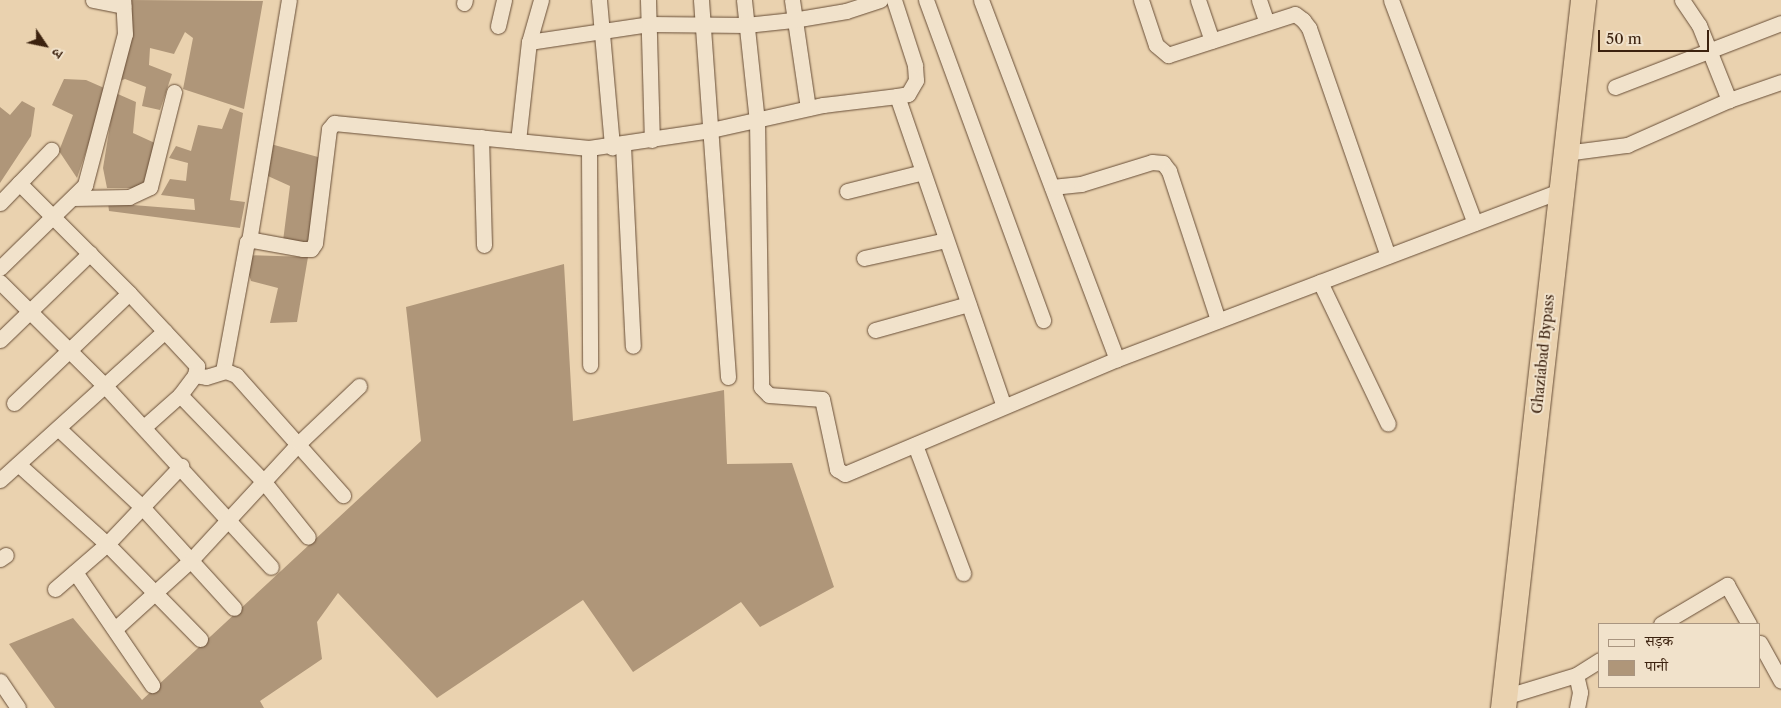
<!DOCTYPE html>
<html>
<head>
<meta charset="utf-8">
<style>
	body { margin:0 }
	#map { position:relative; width:1781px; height:708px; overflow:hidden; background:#ead2af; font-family:"Libre Caslon Text","Noto Serif Devanagari",serif }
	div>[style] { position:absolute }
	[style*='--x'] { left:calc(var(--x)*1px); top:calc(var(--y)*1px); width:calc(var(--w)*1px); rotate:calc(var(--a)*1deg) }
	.water>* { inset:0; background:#af9679 }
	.roads { filter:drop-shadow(0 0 1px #684e37) drop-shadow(0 0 1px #684e37) }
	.minor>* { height:15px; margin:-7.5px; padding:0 7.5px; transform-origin:7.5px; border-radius:7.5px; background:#f1e2cb }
	.trunk>* { height:25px; margin:-12.5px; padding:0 12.5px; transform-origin:12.5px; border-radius:12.5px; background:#ead2af }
	span { translate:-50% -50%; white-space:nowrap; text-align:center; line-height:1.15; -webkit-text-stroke:4px #f1e2cb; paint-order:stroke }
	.street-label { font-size:14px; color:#3c220f }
	.legend { position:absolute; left:1598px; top:623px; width:162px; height:65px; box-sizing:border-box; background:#f1e2cb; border:1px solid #a99580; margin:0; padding:6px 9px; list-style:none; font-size:15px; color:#3c220f }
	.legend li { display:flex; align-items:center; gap:10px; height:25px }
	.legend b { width:25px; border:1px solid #a99580 }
	.north { position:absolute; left:20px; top:20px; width:50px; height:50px; -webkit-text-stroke:4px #f1e2cb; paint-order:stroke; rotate:124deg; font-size:14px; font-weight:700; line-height:20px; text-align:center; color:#3c220f }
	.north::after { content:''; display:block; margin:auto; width:18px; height:22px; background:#3c220f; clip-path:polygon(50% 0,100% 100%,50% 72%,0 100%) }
	.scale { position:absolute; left:1598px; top:30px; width:111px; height:22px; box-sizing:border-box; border:2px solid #3c220f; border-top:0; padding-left:6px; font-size:15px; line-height:18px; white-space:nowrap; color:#3c220f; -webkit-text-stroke:4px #f1e2cb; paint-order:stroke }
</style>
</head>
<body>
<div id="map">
	<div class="water">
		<div style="clip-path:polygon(131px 0,263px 1px,244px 109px,183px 89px,193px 38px,185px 32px,174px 54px,150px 48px,149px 65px,172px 74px,160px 110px,142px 106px,146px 87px,125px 79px,108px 85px)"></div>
		<div style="clip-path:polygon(64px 79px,86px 80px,136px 102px,133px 133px,157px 144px,144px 188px,107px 188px,103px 168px,111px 119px,99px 113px,77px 178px,59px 151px,73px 115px,52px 105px)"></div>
		<div style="clip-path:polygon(22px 101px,35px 108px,31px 136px,0 183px,0 107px,10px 115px)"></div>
		<div style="clip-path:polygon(230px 108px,243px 113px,230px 200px,245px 202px,240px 228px,109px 211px,108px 203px,195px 210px,194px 199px,161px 195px,170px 179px,186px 181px,188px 163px,169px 158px,176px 146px,191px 151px,198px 125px,222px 129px)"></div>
		<div style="clip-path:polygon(267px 143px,318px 157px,317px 245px,283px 241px,290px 186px,259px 172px)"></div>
		<div style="clip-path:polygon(243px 255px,308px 257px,297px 322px,270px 323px,278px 288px,251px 281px)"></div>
		<div style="clip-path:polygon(564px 264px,573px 421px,724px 390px,727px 464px,792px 463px,834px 587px,760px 627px,741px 602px,633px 672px,583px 600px,437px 698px,338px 593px,317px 622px,322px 659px,260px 701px,264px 708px,55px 708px,9px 644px,73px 618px,142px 700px,421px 441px,406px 307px)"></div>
	</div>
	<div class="roads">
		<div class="minor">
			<div style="--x:93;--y:0;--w:31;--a:11"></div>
			<div style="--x:599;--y:0;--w:148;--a:84.9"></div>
			<div style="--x:648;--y:0;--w:140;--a:88.4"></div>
			<div style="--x:701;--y:0;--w:378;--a:85.9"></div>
			<div style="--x:744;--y:0;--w:122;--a:83.9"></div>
			<div style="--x:757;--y:121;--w:266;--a:89.1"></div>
			<div style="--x:761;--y:387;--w:11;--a:45"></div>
			<div style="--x:769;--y:395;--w:53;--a:4.3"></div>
			<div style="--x:822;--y:399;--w:72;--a:77.9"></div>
			<div style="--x:837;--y:469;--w:9;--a:32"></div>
			<div style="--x:845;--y:474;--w:295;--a:-22.9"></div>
			<div style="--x:1117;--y:359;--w:475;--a:-20.8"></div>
			<div style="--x:792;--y:0;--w:109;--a:81.6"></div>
			<div style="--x:926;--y:0;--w:341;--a:69.9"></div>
			<div style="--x:981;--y:0;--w:384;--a:69.3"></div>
			<div style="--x:1141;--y:0;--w:47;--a:71.6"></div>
			<div style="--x:1156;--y:45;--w:16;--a:40"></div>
			<div style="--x:1168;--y:55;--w:133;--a:-17.9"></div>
			<div style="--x:1295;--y:14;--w:10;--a:37"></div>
			<div style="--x:1303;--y:20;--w:10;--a:53"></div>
			<div style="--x:1309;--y:28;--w:241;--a:70.9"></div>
			<div style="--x:1198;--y:0;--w:43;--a:71.1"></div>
			<div style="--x:1259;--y:0;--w:24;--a:71"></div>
			<div style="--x:1391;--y:0;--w:238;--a:69.4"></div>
			<div style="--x:1682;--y:0;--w:30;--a:56"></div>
			<div style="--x:1699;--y:25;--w:81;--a:68.2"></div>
			<div style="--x:464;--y:3;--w:3;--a:-72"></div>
			<div style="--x:498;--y:26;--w:27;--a:-77"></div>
			<div style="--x:529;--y:42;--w:121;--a:-8.5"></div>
			<div style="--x:649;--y:24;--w:97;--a:0.6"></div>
			<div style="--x:746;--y:25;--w:47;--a:-6.1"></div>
			<div style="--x:793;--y:20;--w:54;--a:-9.6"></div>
			<div style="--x:846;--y:11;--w:36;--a:-18"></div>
			<div style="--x:1615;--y:87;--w:178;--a:-21.1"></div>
			<div style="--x:897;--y:96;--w:328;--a:71"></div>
			<div style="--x:481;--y:137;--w:108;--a:88.4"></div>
			<div style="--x:518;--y:141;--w:100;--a:-83.7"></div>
			<div style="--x:529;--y:42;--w:44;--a:-74.1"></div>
			<div style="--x:623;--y:145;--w:201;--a:87.2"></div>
			<div style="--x:589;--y:148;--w:217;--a:89.7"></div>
			<div style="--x:1565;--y:153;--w:63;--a:-7.4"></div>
			<div style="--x:1627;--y:145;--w:111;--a:-23.8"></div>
			<div style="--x:1729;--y:100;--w:55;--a:-19.1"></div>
			<div style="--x:19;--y:183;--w:156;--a:45"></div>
			<div style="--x:129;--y:293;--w:100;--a:47"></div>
			<div style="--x:197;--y:366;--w:9;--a:103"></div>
			<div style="--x:195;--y:375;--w:25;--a:127"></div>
			<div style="--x:180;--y:395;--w:48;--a:138.4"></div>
			<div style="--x:1052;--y:187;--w:29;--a:-6"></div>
			<div style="--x:1081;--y:184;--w:74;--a:-17.2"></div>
			<div style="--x:1152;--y:162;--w:11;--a:5"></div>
			<div style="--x:1163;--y:163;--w:10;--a:53"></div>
			<div style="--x:1169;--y:171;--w:157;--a:71.8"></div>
			<div style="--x:847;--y:191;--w:78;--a:-14"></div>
			<div style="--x:73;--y:198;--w:56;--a:-1"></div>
			<div style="--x:129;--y:197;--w:23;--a:-25"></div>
			<div style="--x:150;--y:187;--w:98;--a:-75.8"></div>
			<div style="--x:0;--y:203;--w:74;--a:-46.1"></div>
			<div style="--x:249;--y:241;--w:244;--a:-80.6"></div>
			<div style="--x:864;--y:258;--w:84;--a:-12.4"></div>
			<div style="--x:0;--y:268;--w:119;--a:-44.3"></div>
			<div style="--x:85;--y:185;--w:156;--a:-75.2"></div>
			<div style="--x:125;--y:34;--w:34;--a:-93"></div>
			<div style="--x:0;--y:282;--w:149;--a:44.7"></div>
			<div style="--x:106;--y:387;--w:244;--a:47.5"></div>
			<div style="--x:1320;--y:282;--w:157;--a:64.4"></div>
			<div style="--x:875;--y:330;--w:97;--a:-15.6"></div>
			<div style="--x:0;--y:340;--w:125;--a:-44"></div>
			<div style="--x:223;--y:371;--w:131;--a:-79.5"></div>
			<div style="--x:247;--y:242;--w:6;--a:-18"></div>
			<div style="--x:253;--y:240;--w:51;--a:10.2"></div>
			<div style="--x:303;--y:249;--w:8;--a:0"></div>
			<div style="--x:311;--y:249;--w:7;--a:-56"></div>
			<div style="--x:315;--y:243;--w:115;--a:-83"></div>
			<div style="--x:329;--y:129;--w:8;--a:-50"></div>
			<div style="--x:334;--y:123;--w:256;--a:5.6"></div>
			<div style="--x:589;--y:148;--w:123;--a:-8.4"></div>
			<div style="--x:711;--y:130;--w:115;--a:-12.6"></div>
			<div style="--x:823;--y:105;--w:75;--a:-6.9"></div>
			<div style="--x:897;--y:96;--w:11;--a:-10"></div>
			<div style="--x:908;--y:94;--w:16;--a:-60"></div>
			<div style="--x:916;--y:80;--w:15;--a:-94"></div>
			<div style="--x:915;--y:65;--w:68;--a:-107.9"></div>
			<div style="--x:195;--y:375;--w:11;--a:10"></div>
			<div style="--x:206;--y:377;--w:21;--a:-17"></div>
			<div style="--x:226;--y:371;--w:11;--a:22"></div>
			<div style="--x:236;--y:375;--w:161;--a:48.3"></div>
			<div style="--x:180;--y:395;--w:121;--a:46"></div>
			<div style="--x:264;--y:482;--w:70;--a:51.3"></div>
			<div style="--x:14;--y:403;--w:159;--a:-43.7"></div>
			<div style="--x:59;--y:429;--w:115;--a:43.2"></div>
			<div style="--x:143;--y:508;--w:135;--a:47.7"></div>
			<div style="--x:915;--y:445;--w:137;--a:69.4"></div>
			<div style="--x:18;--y:464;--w:120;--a:42"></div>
			<div style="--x:107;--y:544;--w:133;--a:45.6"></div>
			<div style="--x:0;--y:480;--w:222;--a:-42.1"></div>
			<div style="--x:0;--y:559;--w:7;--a:-34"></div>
			<div style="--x:75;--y:572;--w:137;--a:55.7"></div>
			<div style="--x:55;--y:589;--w:69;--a:-40.9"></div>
			<div style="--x:107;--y:544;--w:108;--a:-46.5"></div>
			<div style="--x:1661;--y:624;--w:77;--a:-30.6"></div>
			<div style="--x:1727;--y:585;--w:45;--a:60.6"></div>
			<div style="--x:116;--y:628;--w:103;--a:-42.2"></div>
			<div style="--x:192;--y:559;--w:158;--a:-47.3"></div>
			<div style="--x:299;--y:443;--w:83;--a:-43.5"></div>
			<div style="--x:1760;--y:643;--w:43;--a:61.1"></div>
			<div style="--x:0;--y:681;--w:32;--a:56"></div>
			<div style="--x:1504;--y:697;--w:75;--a:-17"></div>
			<div style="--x:1577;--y:708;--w:16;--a:-79"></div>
			<div style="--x:1580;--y:692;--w:17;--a:-103"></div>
			<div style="--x:1576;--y:675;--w:28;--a:-32"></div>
		</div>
		<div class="trunk">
			<div style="--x:1503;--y:708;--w:713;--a:-83.55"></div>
		</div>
	</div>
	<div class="street-label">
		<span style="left:1543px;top:354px;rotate:-84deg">Ghaziabad Bypass</span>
	</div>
	<ul class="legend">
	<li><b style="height:6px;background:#f1e2cb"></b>सड़क</li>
	<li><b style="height:14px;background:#af9679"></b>पानी</li>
	</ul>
	<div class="north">उ</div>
	<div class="scale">50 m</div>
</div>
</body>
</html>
